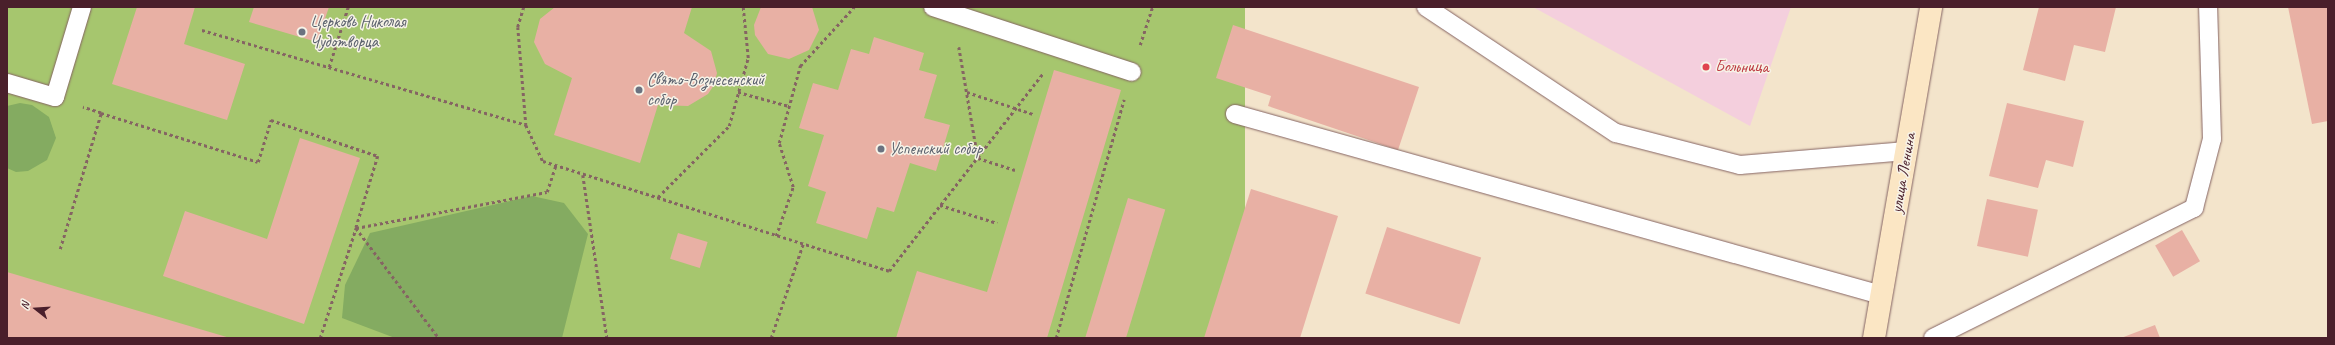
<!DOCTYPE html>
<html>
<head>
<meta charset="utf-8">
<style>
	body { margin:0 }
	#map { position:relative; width:2335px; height:345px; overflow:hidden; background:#f3e4cb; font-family:Caveat,sans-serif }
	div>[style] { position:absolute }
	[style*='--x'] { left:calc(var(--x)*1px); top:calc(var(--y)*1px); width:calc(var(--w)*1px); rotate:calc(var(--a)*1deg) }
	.built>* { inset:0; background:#f4cfdd }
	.green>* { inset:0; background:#a6c66e; transform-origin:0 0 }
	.forest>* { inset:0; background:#84ab61 }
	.building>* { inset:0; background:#e8b0a4; transform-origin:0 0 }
	.path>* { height:2.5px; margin-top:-1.25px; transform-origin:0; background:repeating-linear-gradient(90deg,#856463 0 3px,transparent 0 6px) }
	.roads { filter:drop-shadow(0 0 1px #856463) drop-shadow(0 0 1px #856463) }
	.lane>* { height:18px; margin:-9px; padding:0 9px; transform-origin:9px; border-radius:9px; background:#fff }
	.secondary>* { height:22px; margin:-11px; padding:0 11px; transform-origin:11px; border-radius:11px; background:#fbe6c4 }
	.dots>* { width:11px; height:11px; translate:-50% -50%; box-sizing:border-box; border:2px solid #f7f3e8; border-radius:50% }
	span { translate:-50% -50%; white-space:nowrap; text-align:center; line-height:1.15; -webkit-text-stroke:3px #f7f3e8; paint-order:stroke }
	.worship-label { font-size:17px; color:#5b616d }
	.left { translate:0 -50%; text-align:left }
	.health-label { font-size:17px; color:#be3a42 }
	.street-label { font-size:17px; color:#4a1f2b }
	.frame { position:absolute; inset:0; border:8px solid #4a1f2b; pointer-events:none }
	.north { position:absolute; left:16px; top:289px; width:40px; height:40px; -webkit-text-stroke:3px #f7f3e8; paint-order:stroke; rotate:287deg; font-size:11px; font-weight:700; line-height:16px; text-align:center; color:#4a1f2b }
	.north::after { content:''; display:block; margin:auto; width:14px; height:18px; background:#4a1f2b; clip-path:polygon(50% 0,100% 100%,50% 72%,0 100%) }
</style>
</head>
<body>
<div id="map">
	<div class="built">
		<div style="clip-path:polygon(1533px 7px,1791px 7px,1750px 126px)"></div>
	</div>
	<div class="green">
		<div style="left:7px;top:7px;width:1238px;height:331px"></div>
	</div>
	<div class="forest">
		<div style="clip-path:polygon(20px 103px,32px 105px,49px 117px,56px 138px,47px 160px,28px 171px,16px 172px,7px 168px,7px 106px)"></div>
		<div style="clip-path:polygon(532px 196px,564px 203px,588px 234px,562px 338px,395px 338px,342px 318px,345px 285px,370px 233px)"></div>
	</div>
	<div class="building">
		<div style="clip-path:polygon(137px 7px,195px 7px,184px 44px,245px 64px,227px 120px,112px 84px)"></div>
		<div style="clip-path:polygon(254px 7px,329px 7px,317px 42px,249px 22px)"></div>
		<div style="clip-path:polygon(555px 7px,692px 7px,684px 33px,711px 51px,717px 73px,714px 85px,708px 94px,688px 106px,658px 105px,640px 163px,554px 135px,572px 78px,545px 64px,534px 42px,540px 19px)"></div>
		<div style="clip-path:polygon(761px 7px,812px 7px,819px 30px,809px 50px,789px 59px,768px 54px,755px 35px,754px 25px)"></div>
		<div style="clip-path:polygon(2039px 7px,2116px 7px,2105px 52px,2074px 45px,2065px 81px,2023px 70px)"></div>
		<div style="clip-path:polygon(2288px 7px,2328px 7px,2328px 121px,2312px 124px)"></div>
		<div style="clip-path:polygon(1233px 25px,1419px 87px,1398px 150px,1268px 106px,1271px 96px,1216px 78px)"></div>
		<div style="clip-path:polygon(874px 37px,924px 53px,919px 70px,937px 75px,924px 118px,950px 125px,936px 171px,910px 163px,894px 212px,877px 207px,867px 239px,816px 223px,826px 192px,808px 186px,824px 135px,799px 128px,813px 83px,838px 90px,851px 49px,869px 54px)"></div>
		<div style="clip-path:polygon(1054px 70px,1121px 90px,1047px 338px,896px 338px,917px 271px,987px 292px)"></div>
		<div style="clip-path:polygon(2007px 103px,2084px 121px,2073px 167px,2046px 160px,2038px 188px,1989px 176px)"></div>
		<div style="clip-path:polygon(300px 138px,360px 158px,304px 324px,163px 276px,185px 211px,267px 239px)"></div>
		<div style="clip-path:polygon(1251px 189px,1338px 216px,1300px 338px,1204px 338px)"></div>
		<div style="left:1128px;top:198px;width:39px;height:146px;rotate:17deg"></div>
		<div style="left:1987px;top:199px;width:52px;height:48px;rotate:12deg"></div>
		<div style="left:1387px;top:227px;width:99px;height:70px;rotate:18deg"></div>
		<div style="left:2182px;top:230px;width:36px;height:31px;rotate:60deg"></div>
		<div style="left:678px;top:233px;width:31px;height:27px;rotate:17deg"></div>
		<div style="clip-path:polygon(7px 272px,230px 338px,7px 338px)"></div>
		<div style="clip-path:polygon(2155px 325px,2160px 338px,2121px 338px)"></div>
	</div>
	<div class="path">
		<div style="--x:524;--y:7;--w:21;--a:107"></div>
		<div style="--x:518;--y:27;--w:98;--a:85.3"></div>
		<div style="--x:202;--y:30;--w:338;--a:16.3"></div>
		<div style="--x:526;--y:125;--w:40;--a:65"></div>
		<div style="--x:543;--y:161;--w:363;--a:17.6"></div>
		<div style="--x:889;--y:271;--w:251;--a:-52.1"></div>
		<div style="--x:1140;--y:45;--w:40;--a:-72"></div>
		<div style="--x:959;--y:47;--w:113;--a:80.3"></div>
		<div style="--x:978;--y:158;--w:39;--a:18"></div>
		<div style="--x:329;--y:67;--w:63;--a:-72.4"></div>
		<div style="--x:738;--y:92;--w:53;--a:15.4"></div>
		<div style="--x:967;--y:92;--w:70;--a:18.4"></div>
		<div style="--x:101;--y:113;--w:164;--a:17.3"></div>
		<div style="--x:258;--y:162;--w:44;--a:-72.8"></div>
		<div style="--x:271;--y:120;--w:113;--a:18.6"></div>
		<div style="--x:378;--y:156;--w:75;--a:107"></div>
		<div style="--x:356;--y:228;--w:194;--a:-10.7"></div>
		<div style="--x:547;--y:192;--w:28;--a:-72"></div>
		<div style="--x:583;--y:175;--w:165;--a:81.6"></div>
		<div style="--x:658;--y:197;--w:100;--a:-45"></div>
		<div style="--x:729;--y:126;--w:71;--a:-74.4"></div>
		<div style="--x:748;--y:58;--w:51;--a:-95.6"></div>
		<div style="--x:940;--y:205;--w:60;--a:17.5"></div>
		<div style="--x:356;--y:228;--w:138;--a:53"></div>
		<div style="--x:776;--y:236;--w:52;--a:-70.9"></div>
		<div style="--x:793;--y:187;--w:46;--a:-107.7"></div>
		<div style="--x:779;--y:143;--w:80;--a:-74.7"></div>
		<div style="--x:800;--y:66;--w:80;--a:-47.5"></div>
		<div style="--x:60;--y:249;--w:142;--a:-73.2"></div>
		<div style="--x:101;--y:113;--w:19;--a:-162"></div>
		<div style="--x:320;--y:338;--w:116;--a:-71.9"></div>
		<div style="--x:771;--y:338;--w:99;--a:-71.2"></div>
		<div style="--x:1056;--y:338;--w:248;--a:-74.1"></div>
	</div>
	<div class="roads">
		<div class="lane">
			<div style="--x:933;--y:7;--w:209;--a:18.1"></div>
			<div style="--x:1426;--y:7;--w:228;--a:33.6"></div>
			<div style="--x:1616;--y:133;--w:128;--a:14.5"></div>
			<div style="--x:1740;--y:165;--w:167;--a:-4.8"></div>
			<div style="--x:7;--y:83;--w:50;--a:16.3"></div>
			<div style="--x:55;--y:97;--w:94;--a:-73.3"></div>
			<div style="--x:1235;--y:114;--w:671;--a:15.65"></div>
			<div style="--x:1933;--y:338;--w:292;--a:-26.5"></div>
			<div style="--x:2194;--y:208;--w:71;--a:-75.4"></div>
			<div style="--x:2212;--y:139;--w:132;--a:-91.7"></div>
		</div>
		<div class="secondary">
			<div style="--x:1874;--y:338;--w:336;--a:-80.2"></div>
		</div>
	</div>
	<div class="dots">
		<div style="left:302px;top:32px;background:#6b7280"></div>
		<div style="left:1706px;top:67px;background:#e0444e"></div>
		<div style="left:639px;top:90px;background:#6b7280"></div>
		<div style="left:881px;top:149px;background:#6b7280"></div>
	</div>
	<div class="worship-label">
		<span class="left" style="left:310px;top:32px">Церковь Николая<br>Чудотворца</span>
		<span class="left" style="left:647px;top:90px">Свято-Вознесенский<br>собор</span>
		<span class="left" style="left:889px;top:149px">Успенский собор</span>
	</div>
	<div class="health-label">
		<span class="left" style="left:1715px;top:67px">Больница</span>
	</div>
	<div class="street-label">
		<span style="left:1903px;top:173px;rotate:-80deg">улица Ленина</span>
	</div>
	<div class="frame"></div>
	<div class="north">N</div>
</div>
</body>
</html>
